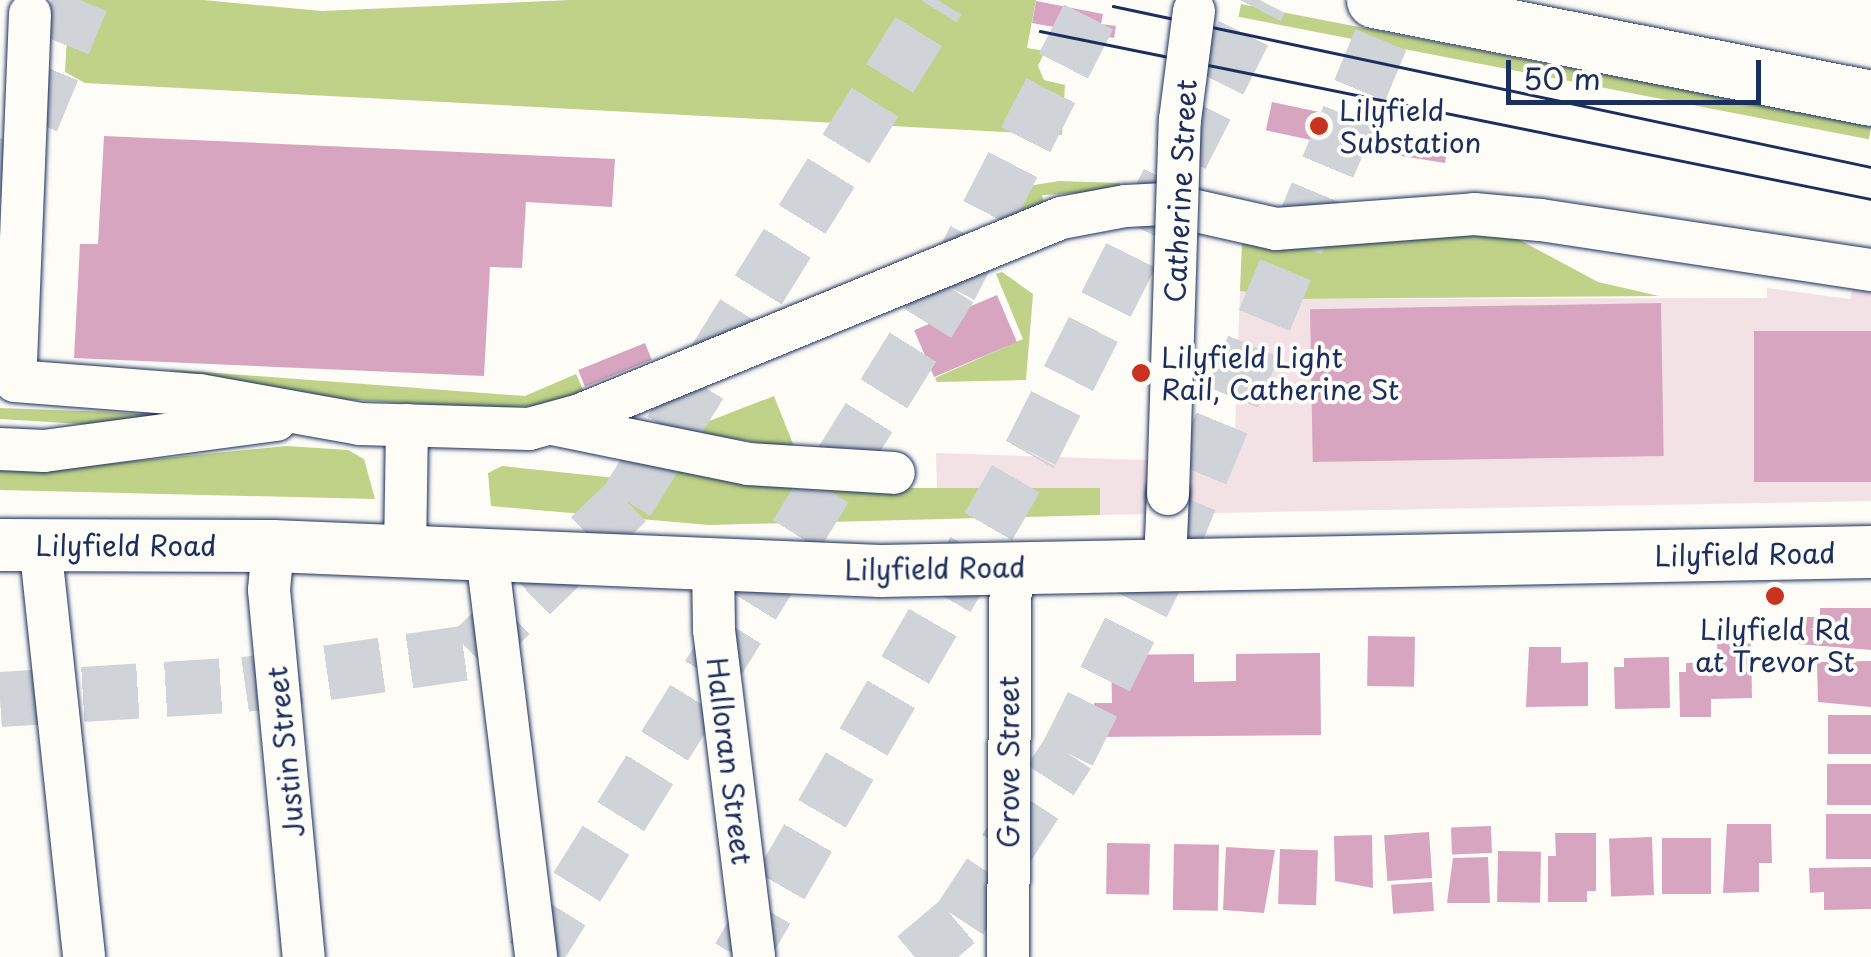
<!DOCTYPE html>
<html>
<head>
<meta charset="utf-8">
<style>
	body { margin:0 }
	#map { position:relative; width:1871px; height:957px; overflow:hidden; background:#fdfcf7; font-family:"Playpen Sans",sans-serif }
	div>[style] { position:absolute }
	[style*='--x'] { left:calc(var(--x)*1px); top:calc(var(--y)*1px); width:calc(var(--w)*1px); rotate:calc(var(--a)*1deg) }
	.built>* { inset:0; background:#f2e2e6 }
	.green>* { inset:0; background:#bfd287; transform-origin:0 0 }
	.building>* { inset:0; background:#d8a5c0; transform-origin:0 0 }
	.highway-tunnel>* { height:55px; margin-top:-27.5px; transform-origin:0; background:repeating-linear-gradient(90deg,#d0d3d8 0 55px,transparent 0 83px) }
	.roads { filter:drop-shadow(0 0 2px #1b2f5e) drop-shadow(0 0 2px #1b2f5e) }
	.minor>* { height:42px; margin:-21px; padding:0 21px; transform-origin:21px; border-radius:21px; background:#fdfcf7 }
	.major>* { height:52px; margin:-26px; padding:0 26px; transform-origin:26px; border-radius:26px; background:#fdfcf7 }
	.highway>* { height:55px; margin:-27.5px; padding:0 27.5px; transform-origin:27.5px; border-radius:27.5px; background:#fdfcf7 }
	.tram>* { height:2.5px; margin:-1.25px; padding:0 1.25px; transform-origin:1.25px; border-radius:1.25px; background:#1b2f5e }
	.bridges { filter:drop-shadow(0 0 2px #1b2f5e) drop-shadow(0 0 2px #1b2f5e) }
	.minor-bridge>* { height:42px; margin:-21px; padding:0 21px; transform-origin:21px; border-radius:21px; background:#fdfcf7 }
	.dots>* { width:28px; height:28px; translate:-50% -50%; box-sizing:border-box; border:5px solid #fdfcf7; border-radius:50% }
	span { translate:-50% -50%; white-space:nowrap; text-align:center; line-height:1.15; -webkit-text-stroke:8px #fdfcf7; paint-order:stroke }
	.poi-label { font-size:28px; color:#1b2f5e }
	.left { translate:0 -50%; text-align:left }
	.street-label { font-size:28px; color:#1b2f5e }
	.scale { position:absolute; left:1506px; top:60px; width:255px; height:45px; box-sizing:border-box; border:5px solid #1b2f5e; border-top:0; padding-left:12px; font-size:30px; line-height:35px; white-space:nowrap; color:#1b2f5e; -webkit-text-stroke:8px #fdfcf7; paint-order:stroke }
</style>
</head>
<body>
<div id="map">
	<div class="built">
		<div style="clip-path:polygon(1862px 254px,1871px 256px,1871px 501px,1100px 515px,1099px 488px,937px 488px,936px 453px,1234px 463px,1240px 291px,1295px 299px,1767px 298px,1767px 288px,1850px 299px)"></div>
	</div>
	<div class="green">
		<div style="clip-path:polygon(69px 0,203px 0,322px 11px,570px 0,1036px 0,1027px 48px,1057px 53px,1043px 55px,1038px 66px,1044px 80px,1065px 85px,1062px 135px,85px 83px,65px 72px)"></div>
		<div style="left:1241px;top:4px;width:642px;height:13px;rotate:11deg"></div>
		<div style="clip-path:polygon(1059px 181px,1120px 183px,1119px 191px,1042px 195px,1045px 206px,1015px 219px,1004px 190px)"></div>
		<div style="clip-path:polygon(1501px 230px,1598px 282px,1659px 296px,1295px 299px,1240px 291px,1242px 242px,1274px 251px,1370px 235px)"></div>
		<div style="clip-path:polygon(1002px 272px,1033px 294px,1026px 380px,937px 382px,935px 378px,1023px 339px,996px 274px)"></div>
		<div style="clip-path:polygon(164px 369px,525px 396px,576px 374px,584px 392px,536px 406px,486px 408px,320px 398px)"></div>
		<div style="clip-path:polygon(774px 396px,795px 449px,669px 428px,668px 421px,680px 418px,686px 430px)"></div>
		<div style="clip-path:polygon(0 408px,108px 412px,168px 416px,115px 426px,0 419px)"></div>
		<div style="clip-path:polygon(287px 446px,348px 450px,364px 459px,375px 499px,0 490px,0 461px,114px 463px)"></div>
		<div style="clip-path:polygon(502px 466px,664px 483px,666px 470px,866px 488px,1100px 488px,1100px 515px,709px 525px,491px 506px,488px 473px)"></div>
	</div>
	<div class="building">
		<div style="clip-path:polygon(1036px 1px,1103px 14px,1101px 24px,1116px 26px,1114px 38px,1032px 23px)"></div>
		<div style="left:1272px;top:102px;width:100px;height:29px;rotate:12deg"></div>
		<div style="left:1403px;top:134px;width:46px;height:22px;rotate:9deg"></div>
		<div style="clip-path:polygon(104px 136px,615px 159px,612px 207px,526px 202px,522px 268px,490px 267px,484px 376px,74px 358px,80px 244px,98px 244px)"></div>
		<div style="left:997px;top:295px;width:51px;height:90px;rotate:67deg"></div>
		<div style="left:1661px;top:303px;width:153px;height:351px;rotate:89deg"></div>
		<div style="left:1871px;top:331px;width:151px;height:117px;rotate:90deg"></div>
		<div style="left:645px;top:343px;width:18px;height:72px;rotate:68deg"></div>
		<div style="clip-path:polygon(1820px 608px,1871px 608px,1871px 650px,1798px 644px,1797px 617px,1820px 617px)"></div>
		<div style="left:1368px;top:636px;width:47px;height:50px;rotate:1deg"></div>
		<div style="clip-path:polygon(1751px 642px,1752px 698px,1711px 699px,1711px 717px,1680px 717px,1679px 672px,1686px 672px,1686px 663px,1718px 662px,1717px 643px)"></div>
		<div style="clip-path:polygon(1529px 647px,1561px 647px,1561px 663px,1588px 662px,1588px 706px,1526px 707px)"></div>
		<div style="clip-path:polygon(1320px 653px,1321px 735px,1094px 737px,1094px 703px,1112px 703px,1111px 655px,1194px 654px,1194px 682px,1236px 681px,1236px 654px)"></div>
		<div style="clip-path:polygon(1669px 657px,1670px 708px,1615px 709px,1614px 667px,1624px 667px,1624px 658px)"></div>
		<div style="clip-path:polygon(1871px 661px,1871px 707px,1818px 702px,1817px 662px)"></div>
		<div style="left:1828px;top:715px;width:43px;height:39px"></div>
		<div style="left:1871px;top:764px;width:41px;height:44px;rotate:90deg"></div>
		<div style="left:1871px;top:814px;width:45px;height:45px;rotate:90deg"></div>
		<div style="clip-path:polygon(1727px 824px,1771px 824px,1772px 863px,1759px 863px,1759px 892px,1723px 893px)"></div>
		<div style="left:1491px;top:826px;width:27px;height:40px;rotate:88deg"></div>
		<div style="left:1429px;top:832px;width:46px;height:45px;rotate:86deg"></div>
		<div style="clip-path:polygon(1555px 833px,1596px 833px,1596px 891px,1587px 891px,1587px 902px,1548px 902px,1548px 856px,1556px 856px)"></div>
		<div style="clip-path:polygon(1372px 835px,1373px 888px,1335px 881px,1334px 836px)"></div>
		<div style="left:1652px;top:837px;width:58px;height:43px;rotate:88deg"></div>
		<div style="left:1662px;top:838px;width:49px;height:56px"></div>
		<div style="left:1107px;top:843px;width:43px;height:51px;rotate:1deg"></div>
		<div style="left:1174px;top:844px;width:45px;height:66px;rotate:1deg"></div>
		<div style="clip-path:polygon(1226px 847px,1275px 850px,1264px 913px,1223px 910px)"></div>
		<div style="left:1280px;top:849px;width:38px;height:55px;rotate:2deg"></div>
		<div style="left:1498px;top:851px;width:43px;height:51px;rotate:1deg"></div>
		<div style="clip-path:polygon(1488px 857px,1490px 903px,1447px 903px,1453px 858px)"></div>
		<div style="clip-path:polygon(1871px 867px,1871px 909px,1824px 910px,1824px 892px,1810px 893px,1809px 868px)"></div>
		<div style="left:1432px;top:882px;width:29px;height:41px;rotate:86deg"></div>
	</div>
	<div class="highway-tunnel">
		<div style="--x:0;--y:197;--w:213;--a:-67.6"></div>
		<div style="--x:0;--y:699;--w:245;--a:-3.5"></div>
		<div style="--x:245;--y:684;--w:228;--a:-8.1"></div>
		<div style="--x:471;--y:652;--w:217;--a:-44.1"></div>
		<div style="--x:627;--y:501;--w:590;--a:-58.17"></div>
		<div style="--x:533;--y:957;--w:789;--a:-58.1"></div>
		<div style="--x:950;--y:287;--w:322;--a:-62.9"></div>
		<div style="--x:739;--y:957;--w:583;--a:-59.96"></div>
		<div style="--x:1031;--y:452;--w:507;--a:-63.13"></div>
		<div style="--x:915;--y:957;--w:59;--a:-40.2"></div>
		<div style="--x:960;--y:919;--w:198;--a:-57"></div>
		<div style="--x:1068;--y:753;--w:227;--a:-63.5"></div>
		<div style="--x:1169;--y:550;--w:595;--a:-67.48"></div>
	</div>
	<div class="roads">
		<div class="minor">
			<div style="--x:30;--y:14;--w:367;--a:92.3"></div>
			<div style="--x:15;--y:381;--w:185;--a:4.4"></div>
			<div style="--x:199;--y:395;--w:164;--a:10.2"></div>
			<div style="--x:360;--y:424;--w:169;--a:1.7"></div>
			<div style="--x:529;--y:429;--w:53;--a:-15.4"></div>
			<div style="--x:580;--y:415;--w:520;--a:-22.27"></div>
			<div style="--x:1061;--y:218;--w:66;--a:-10.5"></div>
			<div style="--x:1126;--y:206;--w:39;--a:-3"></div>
			<div style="--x:1165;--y:204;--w:114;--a:12.7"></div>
			<div style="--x:1276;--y:229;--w:199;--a:-4.3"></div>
			<div style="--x:1474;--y:214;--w:66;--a:5.2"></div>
			<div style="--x:1540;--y:220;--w:335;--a:8.6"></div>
			<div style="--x:552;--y:424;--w:200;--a:11.5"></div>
			<div style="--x:748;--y:464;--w:146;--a:3.5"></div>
			<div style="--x:0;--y:449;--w:44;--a:2.6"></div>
			<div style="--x:44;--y:451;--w:234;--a:-7.6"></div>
			<div style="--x:40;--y:544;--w:415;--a:83.9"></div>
			<div style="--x:273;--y:546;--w:44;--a:95.2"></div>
			<div style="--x:269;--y:590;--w:369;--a:84.6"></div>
			<div style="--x:405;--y:553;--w:128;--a:-89.1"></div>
			<div style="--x:487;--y:556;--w:404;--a:83"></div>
			<div style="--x:1165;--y:562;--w:68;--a:-87.5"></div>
			<div style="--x:713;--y:565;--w:65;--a:89.1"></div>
			<div style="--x:714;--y:630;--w:329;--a:83"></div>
			<div style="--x:1008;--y:957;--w:389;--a:-89.6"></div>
		</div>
		<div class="major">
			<div style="--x:0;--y:545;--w:273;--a:0.2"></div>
			<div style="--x:273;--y:546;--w:608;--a:2.36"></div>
			<div style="--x:880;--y:571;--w:991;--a:-1.1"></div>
		</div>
		<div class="highway">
			<div style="--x:1374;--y:0;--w:507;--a:11.15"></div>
		</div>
	</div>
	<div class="tram">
		<div style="--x:1113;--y:6;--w:775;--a:11.99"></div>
		<div style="--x:1040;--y:31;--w:848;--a:11.43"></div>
	</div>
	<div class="bridges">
		<div class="minor-bridge">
			<div style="--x:1168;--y:494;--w:374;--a:-88.2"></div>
			<div style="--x:1180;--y:120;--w:110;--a:-82.7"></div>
		</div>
	</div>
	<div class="dots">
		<div style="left:1319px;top:126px;background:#c8321e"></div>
		<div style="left:1141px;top:373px;background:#c8321e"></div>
		<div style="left:1775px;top:596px;background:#c8321e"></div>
	</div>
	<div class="poi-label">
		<span class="left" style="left:1339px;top:126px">Lilyfield<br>Substation</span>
		<span class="left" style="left:1161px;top:373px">Lilyfield Light<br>Rail, Catherine St</span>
		<span style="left:1775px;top:645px">Lilyfield Rd<br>at Trevor St</span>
	</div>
	<div class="street-label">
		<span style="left:1180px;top:191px;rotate:-87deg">Catherine Street</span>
		<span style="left:126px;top:545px">Lilyfield Road</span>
		<span style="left:1745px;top:554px;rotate:-1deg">Lilyfield Road</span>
		<span style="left:935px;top:568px;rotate:-1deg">Lilyfield Road</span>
		<span style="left:285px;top:752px;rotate:-96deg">Justin Street</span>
		<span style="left:730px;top:761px;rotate:83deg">Halloran Street</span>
		<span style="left:1008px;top:762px;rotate:-90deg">Grove Street</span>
	</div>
	<div class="scale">50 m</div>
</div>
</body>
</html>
